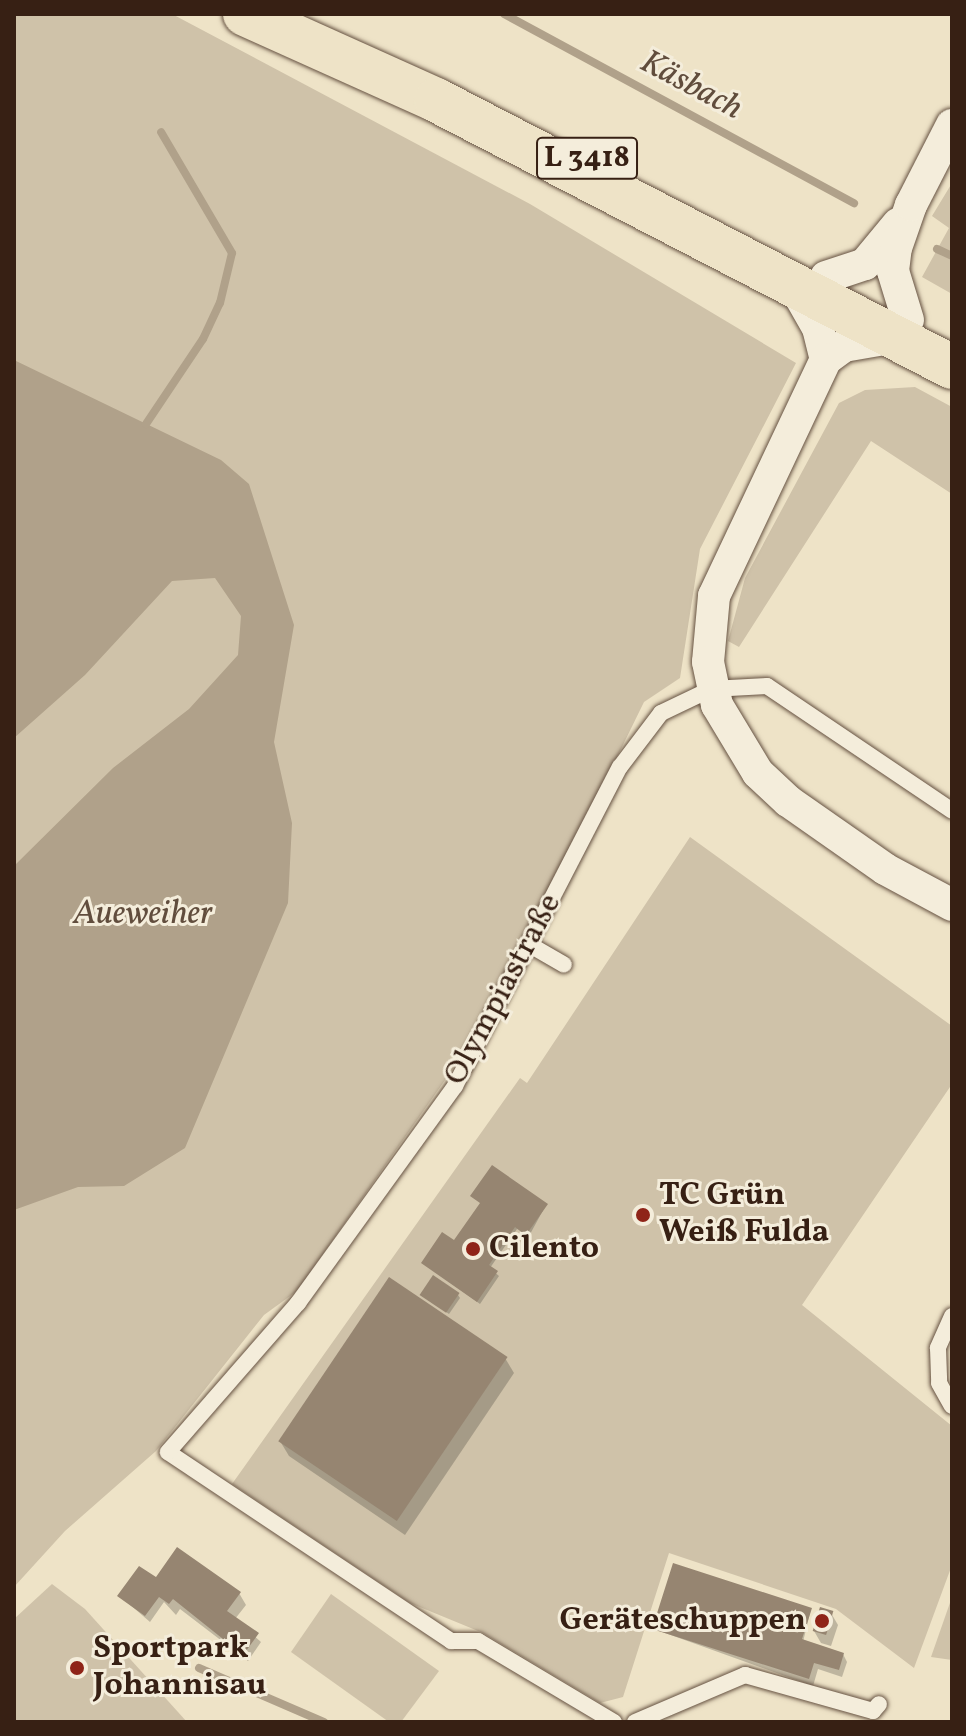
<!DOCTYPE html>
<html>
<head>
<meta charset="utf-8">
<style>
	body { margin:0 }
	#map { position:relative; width:966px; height:1736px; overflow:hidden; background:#eee3c7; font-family:Vollkorn,serif }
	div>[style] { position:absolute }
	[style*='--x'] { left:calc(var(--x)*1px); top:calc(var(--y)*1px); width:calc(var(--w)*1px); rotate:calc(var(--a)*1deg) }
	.green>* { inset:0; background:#cfc2a9 }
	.water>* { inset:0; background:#b0a18a }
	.shadow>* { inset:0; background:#0003 }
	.stream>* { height:8px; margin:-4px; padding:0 4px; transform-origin:4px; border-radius:4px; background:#b0a18a }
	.building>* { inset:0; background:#968571; transform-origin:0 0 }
	.roads { filter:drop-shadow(0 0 2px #655141) drop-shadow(0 0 2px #655141) }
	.lane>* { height:16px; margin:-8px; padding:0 8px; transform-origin:8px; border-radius:8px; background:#f4eddb }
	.street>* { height:32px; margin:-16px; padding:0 16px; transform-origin:16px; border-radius:16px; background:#f4eddb }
	.primary>* { height:44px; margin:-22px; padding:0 22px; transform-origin:22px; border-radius:22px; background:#eee3c7 }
	.dots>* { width:22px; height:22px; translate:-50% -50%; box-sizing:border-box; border:4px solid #f4eddb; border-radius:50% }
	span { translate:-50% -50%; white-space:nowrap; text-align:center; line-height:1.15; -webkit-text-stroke:6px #f4eddb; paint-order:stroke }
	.shield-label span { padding:2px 6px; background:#f4eddb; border:2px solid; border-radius:6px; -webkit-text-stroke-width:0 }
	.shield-label { font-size:30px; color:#372014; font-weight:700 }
	.street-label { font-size:32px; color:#372014 }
	.poi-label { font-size:32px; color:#372014; font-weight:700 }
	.left { translate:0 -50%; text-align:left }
	.right { translate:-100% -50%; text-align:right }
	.water-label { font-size:34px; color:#614d3d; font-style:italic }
	.frame { position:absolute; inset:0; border:16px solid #372014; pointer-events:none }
</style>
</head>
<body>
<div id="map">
	<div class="green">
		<div style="clip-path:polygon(14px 14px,172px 14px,530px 204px,796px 363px,700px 549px,680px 678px,644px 702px,525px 945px,450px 1073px,297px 1291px,264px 1315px,156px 1451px,65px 1531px,14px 1587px)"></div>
		<div style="clip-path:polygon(952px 183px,952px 294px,922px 277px,949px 228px,932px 216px)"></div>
		<div style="clip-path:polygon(915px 387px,952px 407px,952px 494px,871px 441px,739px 647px,728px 641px,745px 578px,839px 403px,865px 390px)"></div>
		<div style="clip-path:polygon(690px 837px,952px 1026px,952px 1084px,802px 1305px,952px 1426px,952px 1565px,914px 1668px,836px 1609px,669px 1553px,623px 1697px,600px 1703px,483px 1633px,410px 1603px,232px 1484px,520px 1078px,527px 1083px)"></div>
		<div style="clip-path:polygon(52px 1584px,85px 1609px,187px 1722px,14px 1722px,14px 1619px)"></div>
		<div style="clip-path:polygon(331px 1594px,439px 1671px,401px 1722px,389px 1722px,291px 1652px)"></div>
		<div style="clip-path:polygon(952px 1597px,952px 1660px,931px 1657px)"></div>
	</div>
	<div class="water">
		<div style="clip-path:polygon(14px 360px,221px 460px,249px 484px,294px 625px,274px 742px,292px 823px,288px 903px,185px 1148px,124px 1186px,78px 1187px,14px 1210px,14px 866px,113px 768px,189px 709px,238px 655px,241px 616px,215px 578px,172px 581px,85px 675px,14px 738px)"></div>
	</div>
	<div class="shadow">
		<div style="clip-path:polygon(546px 1205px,529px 1236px,517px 1229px,490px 1268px,499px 1276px,480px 1304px,423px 1263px,454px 1243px)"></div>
		<div style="clip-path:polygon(422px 1295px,458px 1295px,460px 1298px,449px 1314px)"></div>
		<div style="clip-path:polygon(505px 1358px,514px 1373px,405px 1535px,289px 1456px,280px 1441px)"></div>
		<div style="clip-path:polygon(162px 1584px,239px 1593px,246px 1605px,235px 1619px,261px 1642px,248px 1661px,180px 1609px,176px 1615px,164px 1602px,150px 1622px,120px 1596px)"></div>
		<div style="clip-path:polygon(811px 1609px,803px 1642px,843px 1654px,847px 1662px,842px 1677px,818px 1669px,813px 1686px,654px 1629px)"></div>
		<div style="clip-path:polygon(831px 1613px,838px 1625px,831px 1646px,821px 1643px,814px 1631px)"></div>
	</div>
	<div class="stream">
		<div style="--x:504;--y:14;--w:398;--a:28.4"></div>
		<div style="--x:937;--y:249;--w:17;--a:25"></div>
		<div style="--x:146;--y:424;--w:102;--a:-56.2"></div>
		<div style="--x:203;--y:339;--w:40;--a:-65"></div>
		<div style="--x:220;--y:303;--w:51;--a:-76.5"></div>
		<div style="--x:232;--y:253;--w:140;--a:-120.4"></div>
		<div style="--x:199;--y:1668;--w:136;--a:23.4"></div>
	</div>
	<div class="building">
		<div style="clip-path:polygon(492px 1165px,548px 1204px,526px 1235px,515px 1227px,489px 1265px,498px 1271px,477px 1302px,421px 1263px,442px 1232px,454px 1240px,480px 1203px,470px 1196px)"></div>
		<div style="left:433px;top:1275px;width:32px;height:24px;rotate:34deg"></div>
		<div style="left:389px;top:1277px;width:143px;height:198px;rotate:34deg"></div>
		<div style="clip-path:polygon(177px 1547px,241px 1592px,227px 1611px,259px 1633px,243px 1655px,173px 1599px,169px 1604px,159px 1597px,145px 1616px,117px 1596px,139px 1566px,156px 1577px)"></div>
		<div style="clip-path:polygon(673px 1563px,812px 1608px,802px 1639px,844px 1653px,839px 1670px,814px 1663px,809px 1679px,652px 1629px)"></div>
		<div style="left:820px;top:1607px;width:14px;height:25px;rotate:17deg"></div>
	</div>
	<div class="roads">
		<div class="lane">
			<div style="--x:530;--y:945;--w:39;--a:30"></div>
			<div style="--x:952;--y:1316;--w:35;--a:114"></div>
			<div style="--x:938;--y:1348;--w:35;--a:88"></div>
			<div style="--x:939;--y:1383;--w:26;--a:61"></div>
			<div style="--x:614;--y:1722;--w:158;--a:-149.2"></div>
			<div style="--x:478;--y:1641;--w:27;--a:180"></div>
			<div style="--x:451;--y:1641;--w:340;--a:-146.3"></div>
			<div style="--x:168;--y:1452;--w:198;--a:-48.9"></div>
			<div style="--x:298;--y:1303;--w:268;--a:-54.1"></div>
			<div style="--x:455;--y:1086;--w:359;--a:-62.7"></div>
			<div style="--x:620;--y:767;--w:68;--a:-52.8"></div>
			<div style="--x:661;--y:713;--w:55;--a:-25.6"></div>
			<div style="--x:711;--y:689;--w:56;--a:-3.1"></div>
			<div style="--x:767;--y:686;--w:223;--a:34"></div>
			<div style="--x:635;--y:1722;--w:120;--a:-23.1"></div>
			<div style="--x:745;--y:1675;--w:133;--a:15.7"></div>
			<div style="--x:873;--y:1711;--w:9;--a:-49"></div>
		</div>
		<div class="street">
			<div style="--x:826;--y:277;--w:41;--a:-18.4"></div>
			<div style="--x:865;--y:264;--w:52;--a:-50.5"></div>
			<div style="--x:793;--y:284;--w:51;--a:60.4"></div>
			<div style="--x:818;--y:328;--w:32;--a:76"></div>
			<div style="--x:908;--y:320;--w:51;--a:-107"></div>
			<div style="--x:893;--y:271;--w:23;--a:-83"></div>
			<div style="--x:896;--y:248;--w:46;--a:-70.8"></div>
			<div style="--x:911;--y:205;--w:90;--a:-62.9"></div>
			<div style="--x:896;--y:337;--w:53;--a:170.2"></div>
			<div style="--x:844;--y:346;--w:22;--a:144"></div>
			<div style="--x:826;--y:359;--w:262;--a:115.3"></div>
			<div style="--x:714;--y:596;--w:66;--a:95.2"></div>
			<div style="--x:708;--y:662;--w:44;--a:78.2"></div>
			<div style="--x:717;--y:705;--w:79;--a:58.9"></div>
			<div style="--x:758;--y:773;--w:41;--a:43"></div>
			<div style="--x:788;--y:801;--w:118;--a:35"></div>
			<div style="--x:885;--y:869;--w:76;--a:28.2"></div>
		</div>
		<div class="primary">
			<div style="--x:245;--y:14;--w:209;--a:24.2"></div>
			<div style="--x:436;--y:100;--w:581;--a:27.36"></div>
		</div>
	</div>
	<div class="dots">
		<div style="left:643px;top:1215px;background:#8f2418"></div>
		<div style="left:473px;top:1249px;background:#8f2418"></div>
		<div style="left:822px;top:1621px;background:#8f2418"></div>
		<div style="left:77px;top:1668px;background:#8f2418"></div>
	</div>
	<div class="shield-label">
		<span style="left:587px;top:158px">L 3418</span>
	</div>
	<div class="street-label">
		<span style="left:504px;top:990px;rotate:-62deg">Olympiastraße</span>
	</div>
	<div class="poi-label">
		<span class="left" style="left:659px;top:1215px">TC Grün<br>Weiß Fulda</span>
		<span class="left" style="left:489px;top:1249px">Cilento</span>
		<span class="right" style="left:806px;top:1621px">Geräteschuppen</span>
		<span class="left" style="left:93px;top:1668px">Sportpark<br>Johannisau</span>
	</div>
	<div class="water-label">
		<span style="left:691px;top:86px;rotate:28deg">Käsbach</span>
		<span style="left:143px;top:915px">Aueweiher</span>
	</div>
	<div class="frame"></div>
</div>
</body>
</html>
